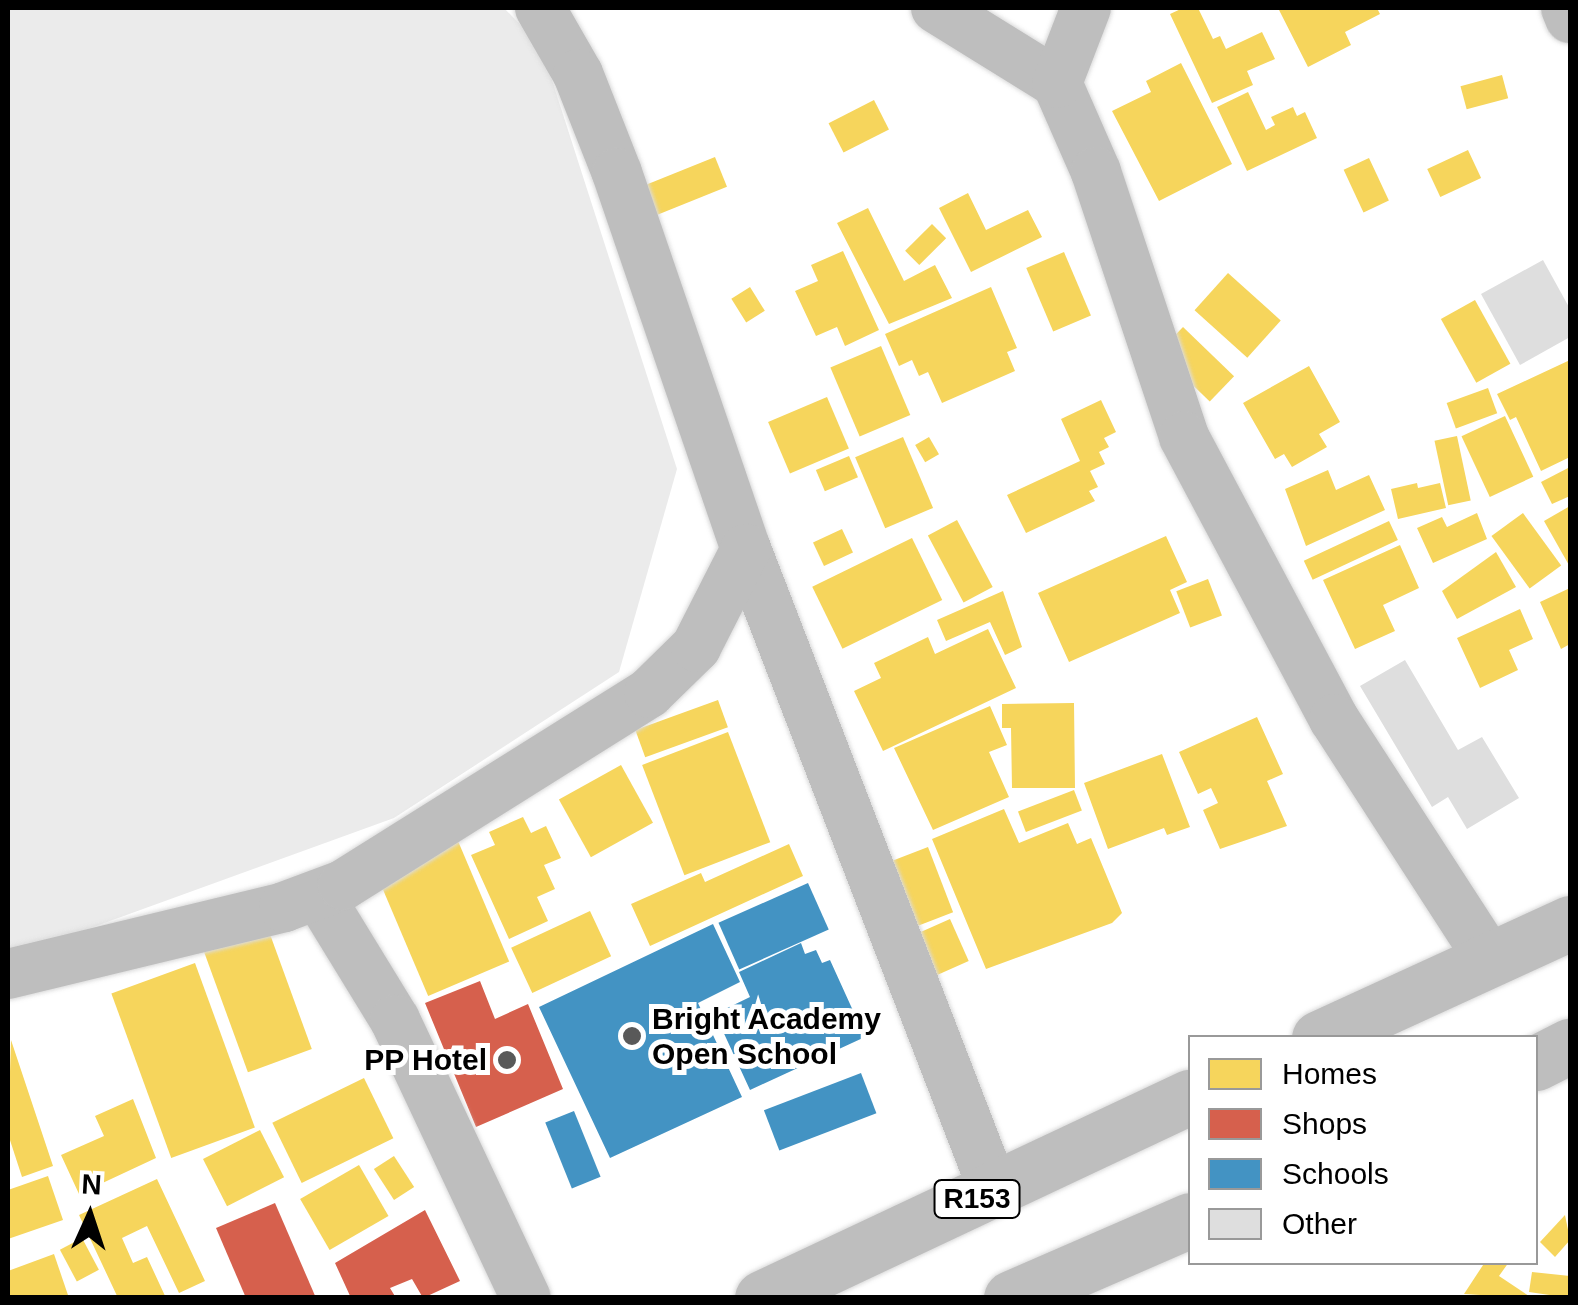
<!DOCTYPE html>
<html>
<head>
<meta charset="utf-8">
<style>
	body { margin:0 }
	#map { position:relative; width:1578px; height:1305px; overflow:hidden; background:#fff; font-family:Helvetica,sans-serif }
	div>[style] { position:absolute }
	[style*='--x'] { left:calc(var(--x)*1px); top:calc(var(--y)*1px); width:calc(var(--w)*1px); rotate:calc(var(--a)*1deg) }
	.green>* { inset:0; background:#ebebeb }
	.homes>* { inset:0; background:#f6d55c; transform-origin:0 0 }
	.shops>* { inset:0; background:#d6604d }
	.schools>* { inset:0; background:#4393c3; transform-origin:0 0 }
	.building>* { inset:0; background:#dedede }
	.roads { filter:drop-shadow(0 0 2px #dbdbdb) drop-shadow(0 0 2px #dbdbdb) }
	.street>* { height:50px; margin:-25px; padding:0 25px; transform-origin:25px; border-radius:25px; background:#bebebe }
	.primary>* { height:55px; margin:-27.5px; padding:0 27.5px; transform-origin:27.5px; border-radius:27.5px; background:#bebebe }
	.dots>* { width:28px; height:28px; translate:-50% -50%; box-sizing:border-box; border:5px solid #fff; border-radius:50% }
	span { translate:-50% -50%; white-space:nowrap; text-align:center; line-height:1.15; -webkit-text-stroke:10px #fff; paint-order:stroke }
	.shield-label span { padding:2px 8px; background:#fff; border:2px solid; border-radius:8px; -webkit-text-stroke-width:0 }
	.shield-label { font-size:28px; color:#000; font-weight:700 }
	.poi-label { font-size:30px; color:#000; font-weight:700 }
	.left { translate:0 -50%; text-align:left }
	.right { translate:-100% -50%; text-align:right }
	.frame { position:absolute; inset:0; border:10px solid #000; pointer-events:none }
	.legend { position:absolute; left:1188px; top:1035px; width:350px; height:230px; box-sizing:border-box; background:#fff; border:2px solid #999; margin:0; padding:12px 18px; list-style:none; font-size:30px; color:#000 }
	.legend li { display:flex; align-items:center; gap:20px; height:50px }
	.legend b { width:50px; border:2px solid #999 }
	.north { position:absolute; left:40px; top:1165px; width:100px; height:100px; -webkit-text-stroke:8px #fff; paint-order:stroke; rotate:3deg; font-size:28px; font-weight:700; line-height:40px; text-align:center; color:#000 }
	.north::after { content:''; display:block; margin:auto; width:35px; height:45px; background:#000; clip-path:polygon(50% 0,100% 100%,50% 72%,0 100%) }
</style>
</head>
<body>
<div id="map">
	<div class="green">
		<div style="clip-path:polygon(8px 8px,504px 8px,541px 46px,677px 469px,619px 672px,394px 818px,8px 958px)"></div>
	</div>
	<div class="homes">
		<div style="clip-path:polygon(1183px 8px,1198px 8px,1213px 39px,1220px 36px,1226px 49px,1262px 32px,1275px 59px,1247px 71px,1253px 85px,1212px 103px,1170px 14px)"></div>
		<div style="clip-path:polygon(1278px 8px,1377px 8px,1380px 14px,1345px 32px,1351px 45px,1308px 67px)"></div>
		<div style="clip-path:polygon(1181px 63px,1232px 164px,1159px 201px,1112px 111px,1151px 92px,1146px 81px)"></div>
		<div style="left:1502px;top:75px;width:24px;height:43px;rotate:75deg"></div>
		<div style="clip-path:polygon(1248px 92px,1266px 130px,1275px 125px,1271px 117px,1293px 107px,1297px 116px,1305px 112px,1317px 138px,1247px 171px,1217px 107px)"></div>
		<div style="left:874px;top:100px;width:33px;height:51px;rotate:63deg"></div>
		<div style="left:1468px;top:150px;width:31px;height:45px;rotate:65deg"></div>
		<div style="left:715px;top:157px;width:32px;height:79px;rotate:68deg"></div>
		<div style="left:1369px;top:158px;width:47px;height:28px;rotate:65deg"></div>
		<div style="clip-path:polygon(968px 193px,986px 230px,1028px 210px,1042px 237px,971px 272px,939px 208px)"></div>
		<div style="clip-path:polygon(868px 208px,904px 281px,935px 265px,952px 298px,889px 324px,837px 223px)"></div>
		<div style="left:932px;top:224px;width:20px;height:38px;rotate:45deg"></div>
		<div style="clip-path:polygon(843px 251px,879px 330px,845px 346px,837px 327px,816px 336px,795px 291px,818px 281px,811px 265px)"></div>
		<div style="left:1064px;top:252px;width:69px;height:41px;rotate:67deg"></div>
		<div style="left:1228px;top:273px;width:71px;height:50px;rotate:42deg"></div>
		<div style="left:750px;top:287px;width:28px;height:22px;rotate:58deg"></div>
		<div style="clip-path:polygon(991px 287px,1017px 348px,1007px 352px,1015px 371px,942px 403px,928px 372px,919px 376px,912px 360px,899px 366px,885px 334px)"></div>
		<div style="left:1475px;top:300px;width:73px;height:39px;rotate:61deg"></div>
		<div style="left:1183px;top:327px;width:71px;height:35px;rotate:44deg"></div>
		<div style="left:881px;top:346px;width:75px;height:55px;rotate:67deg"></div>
		<div style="clip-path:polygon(1570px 360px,1570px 457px,1541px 471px,1516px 417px,1510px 420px,1497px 394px)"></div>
		<div style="clip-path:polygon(1309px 366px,1340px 422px,1319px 434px,1327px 447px,1292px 467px,1284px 454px,1275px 459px,1243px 403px)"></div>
		<div style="left:1488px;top:388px;width:27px;height:44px;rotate:70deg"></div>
		<div style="left:827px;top:397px;width:56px;height:64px;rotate:67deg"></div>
		<div style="clip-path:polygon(1101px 400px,1116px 432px,1104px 438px,1109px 447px,1099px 452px,1105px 464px,1090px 471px,1098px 487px,1089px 491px,1095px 501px,1026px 533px,1007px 495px,1080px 461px,1061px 419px)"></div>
		<div style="left:1505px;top:416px;width:67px;height:48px;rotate:65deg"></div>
		<div style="left:1457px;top:436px;width:66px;height:23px;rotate:78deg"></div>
		<div style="left:903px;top:437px;width:77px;height:52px;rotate:67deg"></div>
		<div style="left:929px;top:437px;width:20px;height:16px;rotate:60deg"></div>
		<div style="left:849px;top:456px;width:23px;height:36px;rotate:67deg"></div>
		<div style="clip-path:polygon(1570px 467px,1570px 496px,1552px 504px,1541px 482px)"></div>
		<div style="clip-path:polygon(1328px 470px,1336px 490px,1369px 475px,1385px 510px,1306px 546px,1285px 489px)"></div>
		<div style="clip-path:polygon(1417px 483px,1418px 488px,1440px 483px,1446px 508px,1398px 519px,1391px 489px)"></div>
		<div style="clip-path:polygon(1570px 506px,1570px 567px,1544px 521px)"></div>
		<div style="clip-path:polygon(1477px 513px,1487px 539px,1433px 563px,1417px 528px,1442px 517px,1447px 527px)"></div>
		<div style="left:1523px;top:513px;width:65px;height:39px;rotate:54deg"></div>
		<div style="left:957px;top:520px;width:76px;height:33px;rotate:62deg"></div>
		<div style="left:1389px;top:521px;width:21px;height:94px;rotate:65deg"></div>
		<div style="left:842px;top:529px;width:26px;height:32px;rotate:65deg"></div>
		<div style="clip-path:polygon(1166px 536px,1187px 582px,1170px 590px,1180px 613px,1069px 662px,1038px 593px)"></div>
		<div style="left:912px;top:538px;width:69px;height:111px;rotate:64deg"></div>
		<div style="clip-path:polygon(1400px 545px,1419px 588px,1383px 605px,1395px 631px,1355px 649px,1323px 580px)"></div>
		<div style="clip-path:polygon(1496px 552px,1516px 587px,1457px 619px,1442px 591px)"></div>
		<div style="left:1208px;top:579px;width:39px;height:34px;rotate:69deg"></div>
		<div style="clip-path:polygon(1570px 588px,1570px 644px,1561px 649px,1540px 602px)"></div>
		<div style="clip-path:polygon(1003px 591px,1022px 647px,1005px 655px,990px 622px,946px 641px,937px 620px)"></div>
		<div style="clip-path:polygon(1520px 609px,1533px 639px,1509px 650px,1518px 670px,1480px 688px,1457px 638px)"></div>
		<div style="clip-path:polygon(988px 629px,1016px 688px,883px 751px,854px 691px,881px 678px,874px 663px,928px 637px,935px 654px)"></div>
		<div style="left:718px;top:700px;width:29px;height:88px;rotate:70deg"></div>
		<div style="clip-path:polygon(1074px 703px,1075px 788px,1012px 788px,1011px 728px,1002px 728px,1002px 704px)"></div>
		<div style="clip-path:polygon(990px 706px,1007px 745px,989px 752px,1009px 797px,933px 830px,894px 748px)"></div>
		<div style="clip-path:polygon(1257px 717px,1283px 774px,1267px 781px,1287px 826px,1220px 849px,1203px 810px,1218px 803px,1211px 788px,1198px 794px,1179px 752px)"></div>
		<div style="left:728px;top:732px;width:118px;height:92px;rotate:69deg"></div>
		<div style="clip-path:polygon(1162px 754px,1190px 827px,1167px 835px,1164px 828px,1108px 849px,1084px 783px)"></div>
		<div style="left:621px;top:765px;width:66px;height:71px;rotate:61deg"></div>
		<div style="left:1074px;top:790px;width:22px;height:60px;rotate:69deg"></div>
		<div style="clip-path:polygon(1004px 809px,1019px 843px,1068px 823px,1077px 844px,1091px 838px,1122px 913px,1112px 923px,986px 969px,932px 839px)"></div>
		<div style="clip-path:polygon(523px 817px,531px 833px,546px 826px,561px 858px,544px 865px,555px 889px,537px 897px,548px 921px,509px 939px,471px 855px,495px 845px,489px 832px)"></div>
		<div style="left:458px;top:841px;width:131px;height:88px;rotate:67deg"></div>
		<div style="clip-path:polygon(789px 844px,803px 876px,650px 946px,631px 904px,701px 873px,705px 882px)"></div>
		<div style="left:928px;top:847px;width:70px;height:43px;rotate:69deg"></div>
		<div style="left:590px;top:911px;width:50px;height:87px;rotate:65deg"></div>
		<div style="left:950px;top:919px;width:46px;height:40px;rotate:66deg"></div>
		<div style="left:267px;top:926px;width:131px;height:68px;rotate:70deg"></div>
		<div style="left:195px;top:963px;width:175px;height:89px;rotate:70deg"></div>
		<div style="clip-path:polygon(11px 1040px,53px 1166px,22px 1177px,8px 1134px)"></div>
		<div style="left:364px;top:1078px;width:67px;height:102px;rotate:64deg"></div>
		<div style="clip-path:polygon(133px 1099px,156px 1158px,79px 1194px,61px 1155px,104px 1136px,95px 1116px)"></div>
		<div style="left:260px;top:1130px;width:53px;height:64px;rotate:63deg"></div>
		<div style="left:394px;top:1156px;width:37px;height:24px;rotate:57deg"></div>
		<div style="left:359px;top:1165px;width:59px;height:68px;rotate:60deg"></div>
		<div style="clip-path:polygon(48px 1176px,63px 1220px,8px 1239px,8px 1190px)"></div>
		<div style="clip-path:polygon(157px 1179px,205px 1281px,179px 1293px,147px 1226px,122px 1238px,133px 1263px,147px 1257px,166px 1298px,118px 1298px,79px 1215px)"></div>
		<div style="clip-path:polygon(1565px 1215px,1570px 1240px,1555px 1257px,1540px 1242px)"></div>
		<div style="left:82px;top:1238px;width:36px;height:25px;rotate:62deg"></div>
		<div style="clip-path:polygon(54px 1254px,69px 1298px,8px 1298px,8px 1271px)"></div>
		<div style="clip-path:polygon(1485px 1262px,1509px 1262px,1499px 1276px,1532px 1298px,1464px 1294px)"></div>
		<div style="clip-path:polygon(1532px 1272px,1570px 1276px,1570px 1298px,1529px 1292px)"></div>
	</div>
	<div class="shops">
		<div style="clip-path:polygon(480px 981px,495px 1019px,528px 1004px,563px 1089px,476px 1127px,425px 1003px)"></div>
		<div style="clip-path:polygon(275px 1203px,316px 1298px,246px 1298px,216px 1228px)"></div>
		<div style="clip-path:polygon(425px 1210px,460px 1281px,423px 1298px,412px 1279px,390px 1288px,396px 1298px,351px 1298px,335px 1263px)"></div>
	</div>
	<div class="schools">
		<div style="left:808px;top:883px;width:51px;height:98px;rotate:66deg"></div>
		<div style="clip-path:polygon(713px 924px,740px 982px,698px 1003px,742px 1097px,610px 1158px,539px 1007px)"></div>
		<div style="clip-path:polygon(801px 943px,805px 954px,816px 950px,822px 963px,830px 960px,865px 1037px,750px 1090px,715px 1014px,750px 997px,739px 972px)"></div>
		<div style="left:861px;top:1073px;width:43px;height:104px;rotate:69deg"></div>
		<div style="left:574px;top:1111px;width:71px;height:31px;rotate:68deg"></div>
	</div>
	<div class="building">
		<div style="clip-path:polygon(1543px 260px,1570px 309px,1570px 337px,1520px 365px,1481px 294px)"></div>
		<div style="clip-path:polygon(1405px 660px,1458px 750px,1482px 737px,1519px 798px,1467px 829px,1448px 797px,1432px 807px,1360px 686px)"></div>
	</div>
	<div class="roads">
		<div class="street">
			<div style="--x:540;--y:8;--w:76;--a:60.1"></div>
			<div style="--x:578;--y:74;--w:106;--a:68.5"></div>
			<div style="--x:617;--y:173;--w:398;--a:71.1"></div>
			<div style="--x:746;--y:549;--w:688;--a:68.88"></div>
			<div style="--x:936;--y:8;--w:142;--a:31.8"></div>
			<div style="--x:1057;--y:83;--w:97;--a:66.3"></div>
			<div style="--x:1096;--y:172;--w:279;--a:71.6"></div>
			<div style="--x:1184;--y:437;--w:319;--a:62"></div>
			<div style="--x:1334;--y:719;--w:286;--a:57.1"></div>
			<div style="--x:1566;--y:8;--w:11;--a:68"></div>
			<div style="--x:1057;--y:83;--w:80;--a:-68.9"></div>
			<div style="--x:319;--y:896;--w:145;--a:58.5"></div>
			<div style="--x:395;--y:1020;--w:307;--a:64.8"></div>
			<div style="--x:8;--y:974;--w:284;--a:-13.6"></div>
			<div style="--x:284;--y:907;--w:63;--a:-20.4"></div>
			<div style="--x:343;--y:885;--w:361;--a:-32.1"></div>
			<div style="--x:649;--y:693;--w:66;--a:-44.4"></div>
			<div style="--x:696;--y:647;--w:110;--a:-63"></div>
		</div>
		<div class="primary">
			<div style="--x:1319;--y:1038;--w:276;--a:-24.6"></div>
			<div style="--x:1536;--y:1063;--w:38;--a:-27"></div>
			<div style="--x:762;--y:1298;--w:473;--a:-25.2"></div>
			<div style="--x:1011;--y:1298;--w:195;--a:-23.5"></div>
		</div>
	</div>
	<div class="dots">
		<div style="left:632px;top:1036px;background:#595959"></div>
		<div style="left:507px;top:1060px;background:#595959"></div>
	</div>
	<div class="shield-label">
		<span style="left:977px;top:1199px">R153</span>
	</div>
	<div class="poi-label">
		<span class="left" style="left:652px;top:1036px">Bright Academy<br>Open School</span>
		<span class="right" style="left:487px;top:1060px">PP Hotel</span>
	</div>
	<div class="frame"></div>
	<ul class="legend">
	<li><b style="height:28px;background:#f6d55c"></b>Homes</li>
	<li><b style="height:28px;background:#d6604d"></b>Shops</li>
	<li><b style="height:28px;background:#4393c3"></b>Schools</li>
	<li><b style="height:28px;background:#dedede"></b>Other</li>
	</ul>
	<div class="north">N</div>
</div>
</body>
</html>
